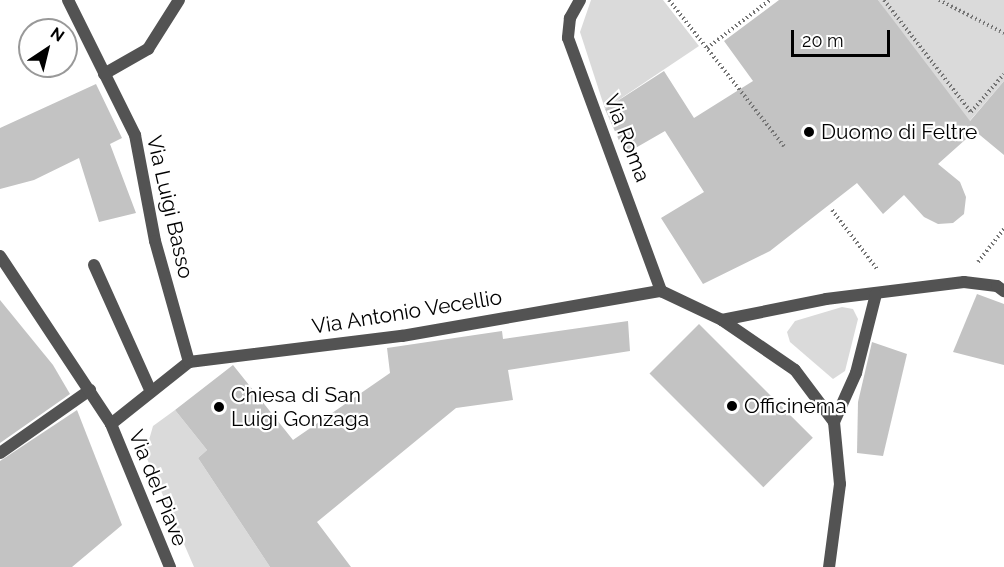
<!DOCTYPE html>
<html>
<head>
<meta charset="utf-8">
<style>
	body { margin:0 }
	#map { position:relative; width:1004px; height:567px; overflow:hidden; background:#fff; font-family:Raleway,sans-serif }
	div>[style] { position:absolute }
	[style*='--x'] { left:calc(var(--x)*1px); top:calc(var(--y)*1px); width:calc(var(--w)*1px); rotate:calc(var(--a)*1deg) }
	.green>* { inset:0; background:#dadada }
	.building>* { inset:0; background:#c3c3c3; transform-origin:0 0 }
	.path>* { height:4px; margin-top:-2px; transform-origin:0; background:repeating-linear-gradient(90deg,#757575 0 1.5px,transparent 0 4.5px) }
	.service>* { height:12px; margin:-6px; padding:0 6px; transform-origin:6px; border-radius:6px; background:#535353 }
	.minor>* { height:12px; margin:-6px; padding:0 6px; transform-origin:6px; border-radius:6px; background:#535353 }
	.tertiary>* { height:12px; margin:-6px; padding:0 6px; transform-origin:6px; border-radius:6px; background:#535353 }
	.dots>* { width:16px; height:16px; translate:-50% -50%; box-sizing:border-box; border:3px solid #fff; border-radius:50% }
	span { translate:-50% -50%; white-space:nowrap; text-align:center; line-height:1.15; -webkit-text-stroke:4.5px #fff; paint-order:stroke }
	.poi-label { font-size:21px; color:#000 }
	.left { translate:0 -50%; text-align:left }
	.street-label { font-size:21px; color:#000 }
	.north { position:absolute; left:18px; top:18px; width:60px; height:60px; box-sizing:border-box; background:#fff; border:2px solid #999; border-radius:50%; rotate:35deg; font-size:16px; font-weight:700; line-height:24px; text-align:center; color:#000 }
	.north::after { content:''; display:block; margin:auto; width:21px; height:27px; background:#000; clip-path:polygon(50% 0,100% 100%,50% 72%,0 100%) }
	.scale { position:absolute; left:791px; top:30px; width:99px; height:27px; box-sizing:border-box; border:3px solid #000; border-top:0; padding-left:8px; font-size:18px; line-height:21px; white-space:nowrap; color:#000; -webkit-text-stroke:4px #fff; paint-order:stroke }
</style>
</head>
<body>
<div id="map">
	<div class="green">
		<div style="clip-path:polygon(591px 0,663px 0,699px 46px,605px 109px,580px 32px)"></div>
		<div style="clip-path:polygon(878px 0,1004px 0,1004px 81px,967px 124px)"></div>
		<div style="clip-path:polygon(842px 307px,853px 309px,858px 319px,845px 371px,833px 379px,790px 342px,787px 332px,795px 321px)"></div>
		<div style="clip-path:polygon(175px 410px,207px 450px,198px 458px,270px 567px,194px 567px,145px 454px,153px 426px)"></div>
	</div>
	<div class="building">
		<div style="clip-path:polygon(779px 0,878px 0,970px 121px,1004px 81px,1004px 155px,975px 131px,938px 164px,960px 182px,966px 197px,964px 214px,953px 223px,938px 224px,924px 217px,904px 195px,883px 214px,857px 183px,770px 251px,703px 284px,661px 218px,704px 192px,665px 131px,625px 154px,605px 109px,664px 71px,694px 118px,753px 81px,724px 41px)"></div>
		<div style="clip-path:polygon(96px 84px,122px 138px,110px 144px,136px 213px,99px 222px,79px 158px,34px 180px,0 189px,0 128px)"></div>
		<div style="clip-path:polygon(977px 294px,1004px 304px,1004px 365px,953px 352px)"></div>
		<div style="clip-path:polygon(0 300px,53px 365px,70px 394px,0 443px)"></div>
		<div style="clip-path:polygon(628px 321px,630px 351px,508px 370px,513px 400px,456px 408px,317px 522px,351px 567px,270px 567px,198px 458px,207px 450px,175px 410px,233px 365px,293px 440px,390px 373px,387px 348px,502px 331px,503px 339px)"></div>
		<div style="left:699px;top:324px;width:161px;height:70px;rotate:45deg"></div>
		<div style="clip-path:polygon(872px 342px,907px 354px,883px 456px,857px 453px,858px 402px)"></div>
		<div style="clip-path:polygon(77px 410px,122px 525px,72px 567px,0 567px,0 461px)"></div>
	</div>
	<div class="path">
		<div style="--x:669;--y:0;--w:186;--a:51.8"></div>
		<div style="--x:884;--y:0;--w:142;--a:52.2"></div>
		<div style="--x:971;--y:112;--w:50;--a:-49"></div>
		<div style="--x:939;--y:0;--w:73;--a:26.9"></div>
		<div style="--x:707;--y:48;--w:79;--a:-37.3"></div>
		<div style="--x:832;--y:210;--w:74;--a:52.7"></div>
		<div style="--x:978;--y:262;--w:42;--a:-51.8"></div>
	</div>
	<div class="service">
		<div style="--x:104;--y:74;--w:51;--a:-29.6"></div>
		<div style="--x:148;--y:49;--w:58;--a:-57.7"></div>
		<div style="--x:94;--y:265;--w:139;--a:65.8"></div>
		<div style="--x:0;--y:453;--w:110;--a:-35"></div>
	</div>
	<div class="minor">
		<div style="--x:68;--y:0;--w:151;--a:63.6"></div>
		<div style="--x:135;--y:135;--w:108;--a:79.3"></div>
		<div style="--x:155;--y:241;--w:126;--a:74.3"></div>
		<div style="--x:580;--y:0;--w:21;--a:119"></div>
		<div style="--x:570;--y:18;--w:20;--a:96"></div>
		<div style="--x:568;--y:38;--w:270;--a:69.8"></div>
		<div style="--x:722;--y:320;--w:106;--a:-11.4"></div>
		<div style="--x:826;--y:299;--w:139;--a:-7"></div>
		<div style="--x:964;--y:282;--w:33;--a:7"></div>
		<div style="--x:997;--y:286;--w:9;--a:36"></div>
		<div style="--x:834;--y:422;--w:54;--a:-65.8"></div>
		<div style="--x:856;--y:373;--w:81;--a:-75.8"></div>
		<div style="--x:111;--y:424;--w:100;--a:-38.5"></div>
		<div style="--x:189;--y:362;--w:215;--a:-7"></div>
		<div style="--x:402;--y:336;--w:263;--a:-9.9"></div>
		<div style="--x:661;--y:291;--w:68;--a:25.4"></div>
		<div style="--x:722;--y:320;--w:88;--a:34.4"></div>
		<div style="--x:795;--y:370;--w:65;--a:53.1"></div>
		<div style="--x:834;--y:422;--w:62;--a:84.5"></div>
		<div style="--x:840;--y:484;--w:84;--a:97.5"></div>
	</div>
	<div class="tertiary">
		<div style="--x:0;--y:256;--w:201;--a:56.5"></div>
		<div style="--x:111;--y:424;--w:155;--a:67.6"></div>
	</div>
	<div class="dots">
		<div style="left:809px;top:132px;background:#000"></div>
		<div style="left:732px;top:406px;background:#000"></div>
		<div style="left:219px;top:407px;background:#000"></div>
	</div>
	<div class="poi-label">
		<span class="left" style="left:821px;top:132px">Duomo di Feltre</span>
		<span class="left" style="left:231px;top:407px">Chiesa di San<br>Luigi Gonzaga</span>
		<span class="left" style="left:744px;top:406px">Officinema</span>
	</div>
	<div class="street-label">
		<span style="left:627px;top:138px;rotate:69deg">Via Roma</span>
		<span style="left:170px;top:207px;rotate:77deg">Via Luigi Basso</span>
		<span style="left:407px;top:312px;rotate:-9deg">Via Antonio Vecellio</span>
		<span style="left:158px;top:488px;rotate:68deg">Via del Piave</span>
	</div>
	<div class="north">N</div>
	<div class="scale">20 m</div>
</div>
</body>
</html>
